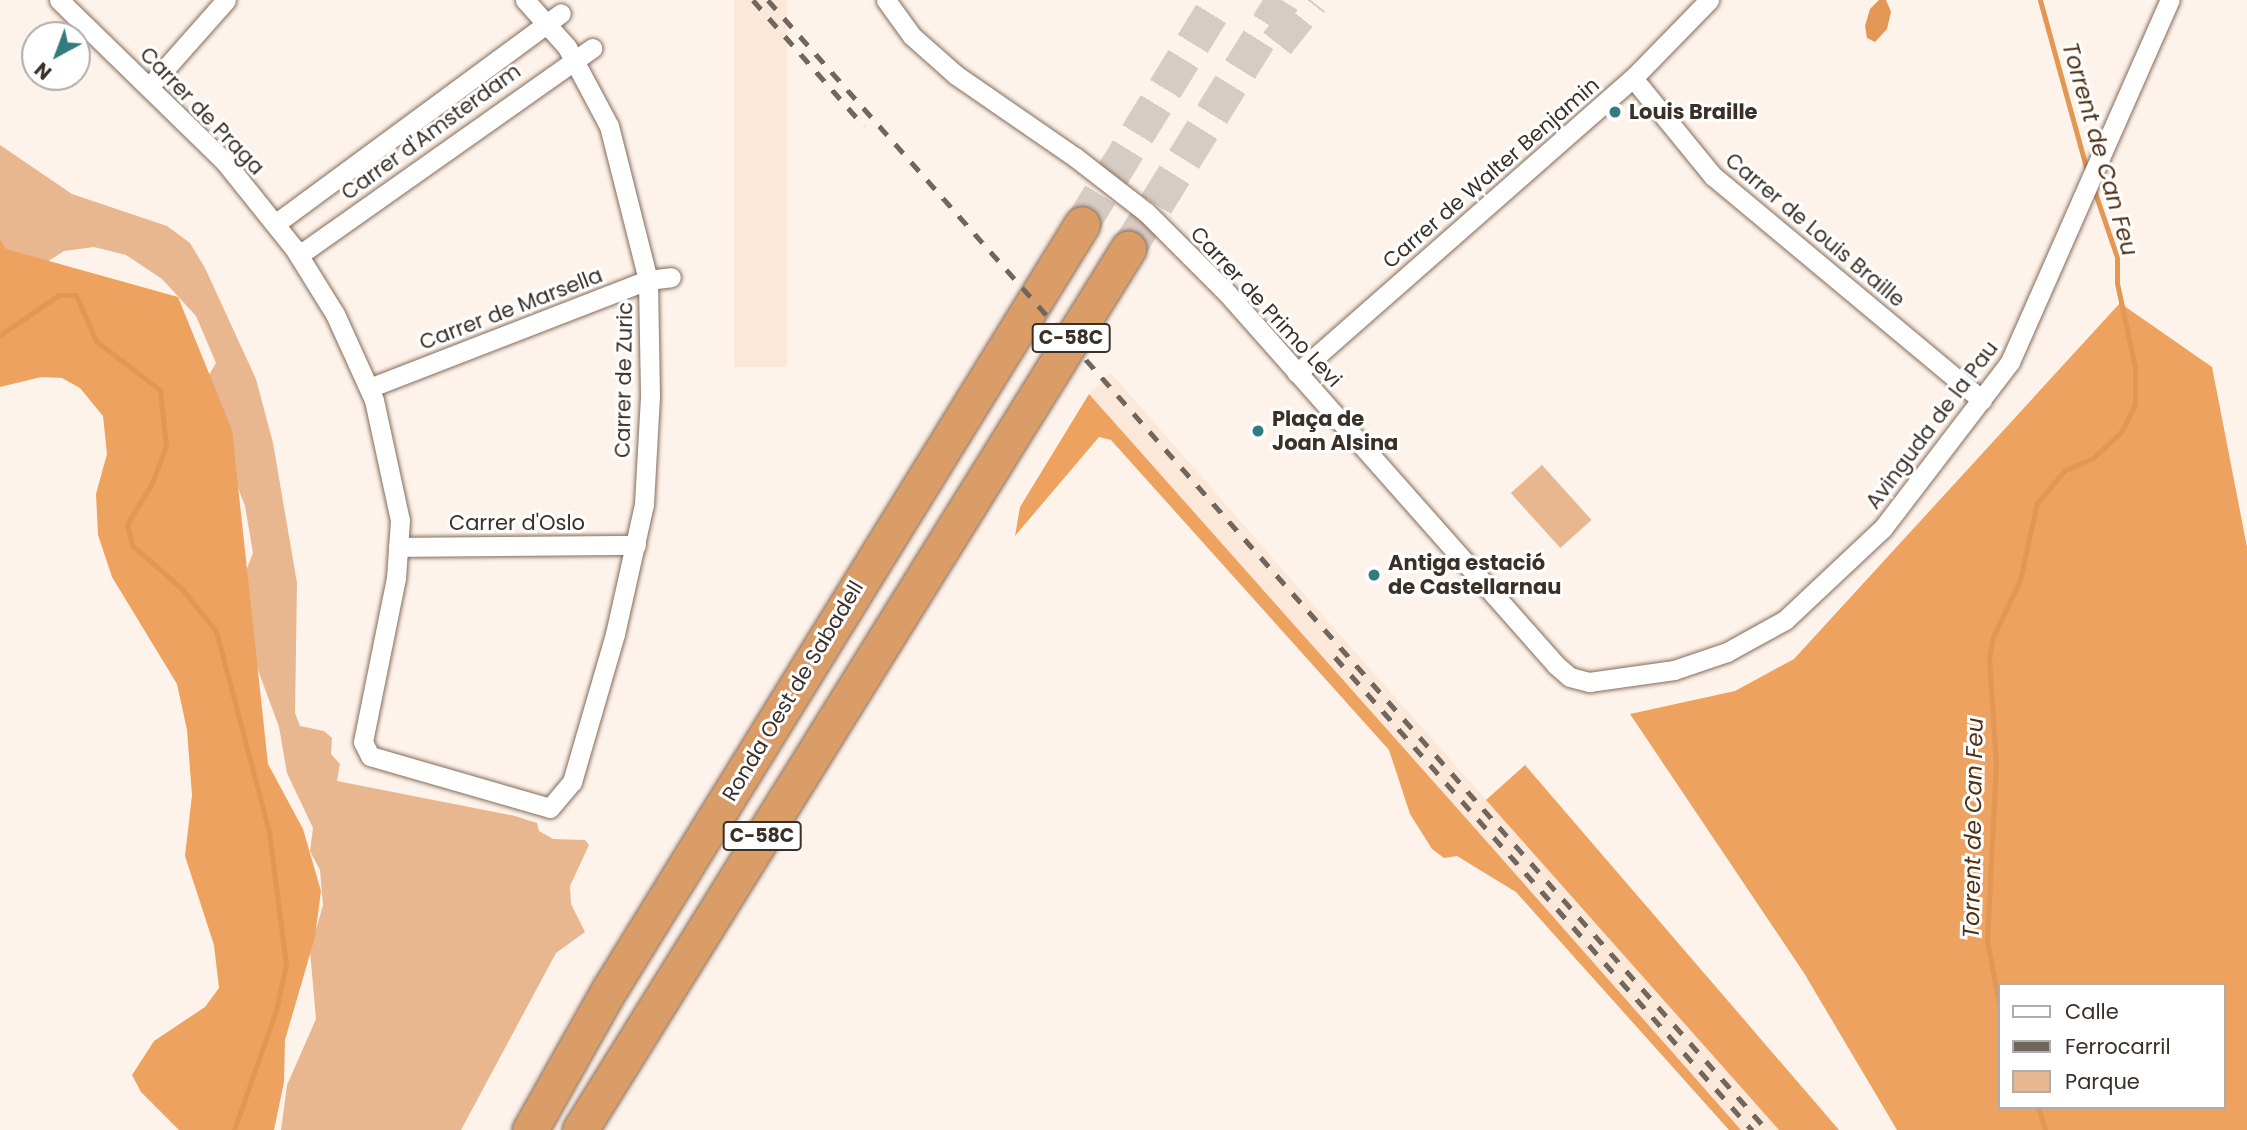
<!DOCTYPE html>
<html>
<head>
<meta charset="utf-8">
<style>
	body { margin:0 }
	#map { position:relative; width:2247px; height:1130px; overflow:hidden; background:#fef3eb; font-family:Poppins,sans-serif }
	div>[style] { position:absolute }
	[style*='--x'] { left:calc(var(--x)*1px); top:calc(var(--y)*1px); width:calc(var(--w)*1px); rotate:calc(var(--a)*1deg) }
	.built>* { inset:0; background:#fbe8d8; transform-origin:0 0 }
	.green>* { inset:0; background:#e8b78f; transform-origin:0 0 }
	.forest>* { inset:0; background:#eda25f }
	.water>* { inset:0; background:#e29754 }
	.stream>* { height:5px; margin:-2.5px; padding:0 2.5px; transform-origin:2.5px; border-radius:2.5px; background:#e29754 }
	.highway-tunnel>* { height:35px; margin-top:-17.5px; transform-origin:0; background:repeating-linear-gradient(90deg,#d7ccc4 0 35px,transparent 0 53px) }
	.roads { filter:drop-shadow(0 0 2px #836c59) drop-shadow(0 0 2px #836c59) }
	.street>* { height:19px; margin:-9.5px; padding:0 9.5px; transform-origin:9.5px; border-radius:9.5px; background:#fff }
	.highway>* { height:35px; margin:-17.5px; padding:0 17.5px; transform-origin:17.5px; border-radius:17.5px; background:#db9d67 }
	.rail>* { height:5px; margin-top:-2.5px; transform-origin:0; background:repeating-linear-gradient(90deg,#71665e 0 12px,transparent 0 24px) }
	.dots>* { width:19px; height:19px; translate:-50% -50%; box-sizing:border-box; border:4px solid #fff; border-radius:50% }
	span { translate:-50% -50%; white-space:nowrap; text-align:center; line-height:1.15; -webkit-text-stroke:6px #fff; paint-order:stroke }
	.shield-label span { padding:2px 5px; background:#fff; border:2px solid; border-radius:5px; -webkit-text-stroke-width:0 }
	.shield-label { font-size:19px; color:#3a3028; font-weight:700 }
	.street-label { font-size:21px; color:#3a3028 }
	.poi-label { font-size:21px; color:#3a3028; font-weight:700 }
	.left { translate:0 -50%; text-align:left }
	.water-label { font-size:23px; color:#4f3014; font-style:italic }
	.legend { position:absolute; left:1998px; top:983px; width:228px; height:126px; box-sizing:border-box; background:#fff; border:2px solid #b0aca9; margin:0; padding:9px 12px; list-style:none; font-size:21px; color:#3a3028 }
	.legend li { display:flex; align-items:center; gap:14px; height:35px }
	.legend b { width:35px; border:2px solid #b0aca9 }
	.north { position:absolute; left:21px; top:21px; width:70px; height:70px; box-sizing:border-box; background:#fff; border:2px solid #b0aca9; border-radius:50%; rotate:221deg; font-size:19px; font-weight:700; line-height:28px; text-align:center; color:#3a3028 }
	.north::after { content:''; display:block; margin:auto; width:24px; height:32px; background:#337c7e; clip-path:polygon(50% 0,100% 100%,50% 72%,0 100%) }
</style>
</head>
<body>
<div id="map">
	<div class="built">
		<div style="left:734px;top:0;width:53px;height:367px"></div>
		<div style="clip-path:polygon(1111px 373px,1317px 609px,1779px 1130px,1741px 1130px,1089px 394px)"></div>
	</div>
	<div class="green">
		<div style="clip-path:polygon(0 145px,72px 194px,167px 226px,190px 243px,205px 268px,256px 379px,273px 443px,297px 583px,295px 713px,300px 726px,324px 731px,332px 738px,331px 754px,340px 764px,337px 781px,515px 816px,537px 823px,539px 831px,553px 839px,585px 840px,589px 845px,570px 886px,571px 904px,585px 932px,556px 953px,461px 1130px,281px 1130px,287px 1085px,316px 1019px,310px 951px,323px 905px,320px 870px,310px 851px,313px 828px,287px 773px,279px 727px,247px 640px,242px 581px,253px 553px,245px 506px,200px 390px,216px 363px,196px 316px,162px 279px,126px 255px,94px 247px,64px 251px,44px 264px,0 250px)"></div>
		<div style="left:1542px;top:465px;width:74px;height:42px;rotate:48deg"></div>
	</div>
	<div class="forest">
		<div style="clip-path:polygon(0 240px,6px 249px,178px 297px,232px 430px,268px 764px,303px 829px,321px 891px,315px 937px,285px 1040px,284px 1082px,274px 1130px,179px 1130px,141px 1092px,132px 1075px,154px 1041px,205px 1007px,219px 988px,214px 945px,185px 856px,192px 795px,187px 730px,177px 684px,112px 577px,98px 535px,96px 494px,107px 454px,103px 416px,80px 388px,62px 378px,41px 377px,0 387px)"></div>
		<div style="clip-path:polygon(evenodd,2120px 303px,2212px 367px,2247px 547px,2247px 1130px,1897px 1130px,1804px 973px,1630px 714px,1735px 691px,1794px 659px,2120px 303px,2000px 985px,2224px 985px,2224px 1107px,2000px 1107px,2000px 985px)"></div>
		<div style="clip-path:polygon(1089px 394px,1496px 852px,1741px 1130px,1729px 1130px,1516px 892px,1457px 856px,1444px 858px,1432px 849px,1410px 814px,1389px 750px,1111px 440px,1099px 437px,1015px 536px,1020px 507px)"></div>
		<div style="clip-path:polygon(1525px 765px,1839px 1130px,1779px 1130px,1486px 800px)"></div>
	</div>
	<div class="water">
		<div style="clip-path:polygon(1879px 0,1886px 0,1891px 12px,1887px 29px,1875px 42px,1867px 38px,1865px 26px,1870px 9px)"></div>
	</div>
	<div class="stream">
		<div style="--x:2040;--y:0;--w:177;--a:74.6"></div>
		<div style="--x:0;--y:335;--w:71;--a:-34.1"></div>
		<div style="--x:59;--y:295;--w:17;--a:0"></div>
		<div style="--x:76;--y:295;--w:50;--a:66.5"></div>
		<div style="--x:96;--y:341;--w:81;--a:37.4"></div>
		<div style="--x:160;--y:390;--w:56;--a:83.9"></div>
		<div style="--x:166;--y:446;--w:40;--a:111"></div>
		<div style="--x:152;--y:483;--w:48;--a:121.4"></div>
		<div style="--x:127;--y:524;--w:22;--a:77"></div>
		<div style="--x:132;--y:545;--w:67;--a:41.3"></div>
		<div style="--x:182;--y:589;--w:54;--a:51"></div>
		<div style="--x:216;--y:631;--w:208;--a:75.2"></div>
		<div style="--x:269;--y:832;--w:134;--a:82.7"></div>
		<div style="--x:286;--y:965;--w:46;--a:102.5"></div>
		<div style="--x:276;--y:1010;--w:127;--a:109.3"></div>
		<div style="--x:2000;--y:1008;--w:68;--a:-101"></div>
		<div style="--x:1987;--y:941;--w:177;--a:-87.1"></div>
		<div style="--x:1996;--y:764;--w:105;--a:-93.8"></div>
		<div style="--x:1989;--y:659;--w:22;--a:-80"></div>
		<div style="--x:1993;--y:637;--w:63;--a:-64.7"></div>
		<div style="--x:2020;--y:580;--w:79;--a:-77.6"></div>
		<div style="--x:2037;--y:503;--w:43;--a:-49.7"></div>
		<div style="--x:2065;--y:470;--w:30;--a:-23"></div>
		<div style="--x:2093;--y:458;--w:38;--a:-43"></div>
		<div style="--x:2121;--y:432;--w:30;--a:-63"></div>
		<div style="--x:2135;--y:405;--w:38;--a:-90"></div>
		<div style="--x:2135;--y:367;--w:86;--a:-102.1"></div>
		<div style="--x:2117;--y:283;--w:26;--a:-90"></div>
		<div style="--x:2117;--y:257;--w:74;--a:-108.9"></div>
		<div style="--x:2038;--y:1107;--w:24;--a:73"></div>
	</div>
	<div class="highway-tunnel">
		<div style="--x:1277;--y:43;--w:55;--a:-51.7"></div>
		<div style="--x:1082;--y:224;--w:263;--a:-58.5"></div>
		<div style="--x:1128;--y:249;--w:293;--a:-58.1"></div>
	</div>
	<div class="roads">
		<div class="street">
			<div style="--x:59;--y:0;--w:232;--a:44.3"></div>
			<div style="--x:225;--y:162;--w:110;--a:51.3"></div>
			<div style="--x:294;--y:248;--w:78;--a:58.2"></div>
			<div style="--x:335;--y:314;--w:94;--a:65.6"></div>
			<div style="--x:374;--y:400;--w:123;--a:77.8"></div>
			<div style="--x:400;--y:520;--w:58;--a:93.9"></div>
			<div style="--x:396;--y:578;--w:167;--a:101.4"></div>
			<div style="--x:363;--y:742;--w:16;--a:63"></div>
			<div style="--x:370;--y:756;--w:187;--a:16.1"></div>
			<div style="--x:550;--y:808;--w:34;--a:-50"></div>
			<div style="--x:572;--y:782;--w:154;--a:-73.8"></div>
			<div style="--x:615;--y:634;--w:133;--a:-77.4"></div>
			<div style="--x:644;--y:504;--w:109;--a:-86.8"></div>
			<div style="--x:650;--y:395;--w:115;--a:-91"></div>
			<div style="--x:648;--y:280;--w:159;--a:-104.2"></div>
			<div style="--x:609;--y:126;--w:89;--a:-118"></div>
			<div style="--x:567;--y:47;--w:63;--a:-131.8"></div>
			<div style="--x:886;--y:0;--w:44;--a:54.2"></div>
			<div style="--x:912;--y:36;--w:59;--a:41.6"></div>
			<div style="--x:956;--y:75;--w:145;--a:34.6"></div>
			<div style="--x:1075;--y:157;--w:90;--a:37.8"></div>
			<div style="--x:1146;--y:212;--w:115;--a:45"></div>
			<div style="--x:1227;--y:293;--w:497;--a:48.5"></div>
			<div style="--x:1556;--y:665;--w:18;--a:41"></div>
			<div style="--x:1570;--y:677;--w:20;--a:15"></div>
			<div style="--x:1589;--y:682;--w:86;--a:-8"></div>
			<div style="--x:1674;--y:670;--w:56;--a:-18.8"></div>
			<div style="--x:1727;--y:652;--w:66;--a:-28.9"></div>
			<div style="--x:1785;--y:620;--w:134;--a:-43.2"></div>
			<div style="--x:1883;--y:528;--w:209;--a:-52.6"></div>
			<div style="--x:2010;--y:362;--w:396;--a:-66.2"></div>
			<div style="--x:1633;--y:78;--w:127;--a:50.8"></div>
			<div style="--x:1713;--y:176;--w:350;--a:39.8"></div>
			<div style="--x:149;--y:87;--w:116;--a:-48.5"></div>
			<div style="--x:275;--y:224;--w:355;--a:-36.4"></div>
			<div style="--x:299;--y:255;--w:359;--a:-35.2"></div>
			<div style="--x:1297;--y:373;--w:447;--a:-41.3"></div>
			<div style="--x:1633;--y:78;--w:109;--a:-45.7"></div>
			<div style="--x:369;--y:388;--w:299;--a:-21.2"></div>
			<div style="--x:648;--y:280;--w:23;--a:-7"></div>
			<div style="--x:398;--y:547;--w:238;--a:-0.5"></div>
		</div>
		<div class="highway">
			<div style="--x:530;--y:1130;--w:161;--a:-60.6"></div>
			<div style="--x:609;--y:990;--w:900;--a:-58.3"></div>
			<div style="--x:580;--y:1130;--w:1038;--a:-58.12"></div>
		</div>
	</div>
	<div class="rail">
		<div style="--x:753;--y:0;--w:168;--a:48.6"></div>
		<div style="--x:768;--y:0;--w:1508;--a:48.52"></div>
		<div style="--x:1335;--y:657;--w:631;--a:48.6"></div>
	</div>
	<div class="dots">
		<div style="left:1615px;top:112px;background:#337c7e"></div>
		<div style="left:1258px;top:431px;background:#337c7e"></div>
		<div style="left:1374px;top:575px;background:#337c7e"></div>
	</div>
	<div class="shield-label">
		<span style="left:1071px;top:338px">C-58C</span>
		<span style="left:762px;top:836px">C-58C</span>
	</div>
	<div class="street-label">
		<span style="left:202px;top:111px;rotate:46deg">Carrer de Praga</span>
		<span style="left:431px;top:132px;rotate:-36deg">Carrer d'Amsterdam</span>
		<span style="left:1491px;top:173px;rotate:-41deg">Carrer de Walter Benjamin</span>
		<span style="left:1815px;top:230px;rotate:40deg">Carrer de Louis Braille</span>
		<span style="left:1266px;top:307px;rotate:47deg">Carrer de Primo Levi</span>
		<span style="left:511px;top:309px;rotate:-21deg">Carrer de Marsella</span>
		<span style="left:624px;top:380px;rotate:-89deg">Carrer de Zuric</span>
		<span style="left:1932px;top:425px;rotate:-53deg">Avinguda de la Pau</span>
		<span style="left:517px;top:523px">Carrer d'Oslo</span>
		<span style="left:793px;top:691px;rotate:-59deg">Ronda Oest de Sabadell</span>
	</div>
	<div class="poi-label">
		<span class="left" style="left:1629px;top:112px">Louis Braille</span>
		<span class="left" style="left:1272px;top:431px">Plaça de<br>Joan Alsina</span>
		<span class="left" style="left:1388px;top:575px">Antiga estació<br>de Castellarnau</span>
	</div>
	<div class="water-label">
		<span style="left:2100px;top:149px;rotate:74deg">Torrent de Can Feu</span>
		<span style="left:1973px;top:828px;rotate:-89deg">Torrent de Can Feu</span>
	</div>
	<ul class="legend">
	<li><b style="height:9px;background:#fff"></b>Calle</li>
	<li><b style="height:9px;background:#71665e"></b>Ferrocarril</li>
	<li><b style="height:19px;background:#e8b78f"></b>Parque</li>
	</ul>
	<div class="north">N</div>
</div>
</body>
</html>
